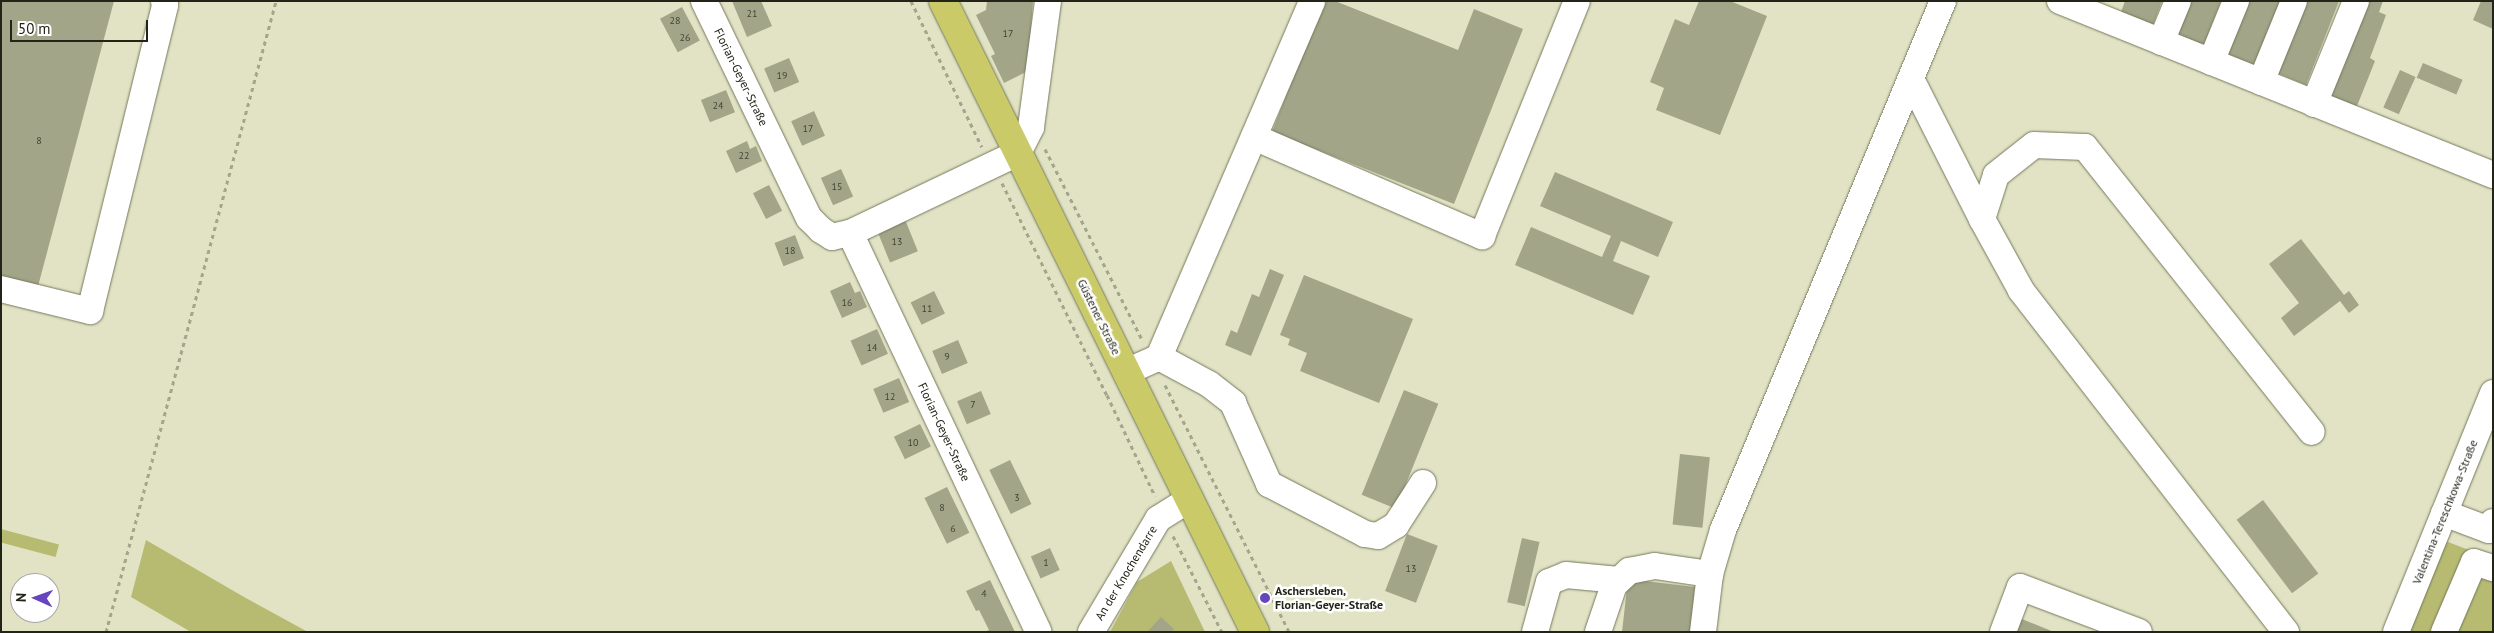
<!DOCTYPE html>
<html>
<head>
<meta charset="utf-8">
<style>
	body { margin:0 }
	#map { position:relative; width:2494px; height:633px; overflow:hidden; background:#e1e3c4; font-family:"PT Sans",sans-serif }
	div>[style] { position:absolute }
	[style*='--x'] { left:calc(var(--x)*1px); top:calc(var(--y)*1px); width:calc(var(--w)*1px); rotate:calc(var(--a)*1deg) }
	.green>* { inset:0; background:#b7bb72; transform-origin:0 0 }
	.building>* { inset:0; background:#a3a588; transform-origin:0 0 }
	.path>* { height:3px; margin-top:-1.5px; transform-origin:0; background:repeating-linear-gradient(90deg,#a4a58d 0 4px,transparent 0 8px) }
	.roads { filter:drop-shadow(0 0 1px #76785c) drop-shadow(0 0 1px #76785c) }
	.minor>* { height:26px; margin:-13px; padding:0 13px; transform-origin:13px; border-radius:13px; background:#fff }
	.major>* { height:28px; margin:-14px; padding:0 14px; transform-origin:14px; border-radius:14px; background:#cacb68 }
	.dots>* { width:14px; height:14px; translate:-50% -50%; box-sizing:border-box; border:2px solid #fff; border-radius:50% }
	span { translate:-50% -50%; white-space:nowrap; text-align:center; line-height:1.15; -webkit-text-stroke:5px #fff; paint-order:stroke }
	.number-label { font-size:10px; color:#434434 }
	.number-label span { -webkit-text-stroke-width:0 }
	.street-label { font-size:12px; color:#232418 }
	.poi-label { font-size:12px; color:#232418; font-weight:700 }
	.left { translate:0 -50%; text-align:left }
	.frame { position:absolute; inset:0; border:2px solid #232418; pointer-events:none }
	.north { position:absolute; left:10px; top:573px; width:50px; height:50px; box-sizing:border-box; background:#fff; border:1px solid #a7a7a3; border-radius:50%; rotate:272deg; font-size:14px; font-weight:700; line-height:20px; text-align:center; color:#232418 }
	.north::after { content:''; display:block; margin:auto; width:18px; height:22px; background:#6645be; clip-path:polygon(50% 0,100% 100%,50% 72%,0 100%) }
	.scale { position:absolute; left:10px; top:20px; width:138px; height:22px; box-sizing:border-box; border:2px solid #232418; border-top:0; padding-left:6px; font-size:15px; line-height:18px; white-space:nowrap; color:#232418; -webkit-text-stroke:4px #fff; paint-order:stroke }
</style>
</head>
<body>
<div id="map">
	<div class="green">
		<div style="left:1px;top:529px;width:60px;height:13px;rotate:15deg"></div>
		<div style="clip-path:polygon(2440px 539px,2493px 559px,2493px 632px,2402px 632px)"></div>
		<div style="clip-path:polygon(146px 540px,244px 597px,308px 632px,191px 632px,131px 597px)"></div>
		<div style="clip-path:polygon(1171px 561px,1205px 632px,1110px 632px,1137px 582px)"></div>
	</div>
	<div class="building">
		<div style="clip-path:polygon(1px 1px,114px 1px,37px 290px,1px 280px)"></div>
		<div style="clip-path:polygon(732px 1px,761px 1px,772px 26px,747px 37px)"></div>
		<div style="clip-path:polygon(987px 1px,1033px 1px,1028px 71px,1004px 83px,991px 56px,995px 54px,976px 15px,986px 10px)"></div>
		<div style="clip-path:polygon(1323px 1px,1335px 1px,1458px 50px,1474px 9px,1523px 29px,1454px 204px,1272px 132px)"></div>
		<div style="clip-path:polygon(1699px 1px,1730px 1px,1767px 16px,1720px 135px,1656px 110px,1664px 88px,1650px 82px,1675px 19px,1689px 25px)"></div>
		<div style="clip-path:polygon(2125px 1px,2162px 1px,2153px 25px,2121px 12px)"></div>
		<div style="clip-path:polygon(2184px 1px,2221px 1px,2204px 45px,2172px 32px)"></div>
		<div style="clip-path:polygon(2242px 1px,2280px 1px,2255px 65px,2222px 52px)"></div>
		<div style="clip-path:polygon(2300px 1px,2339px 1px,2306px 85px,2272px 71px)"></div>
		<div style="clip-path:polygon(2362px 1px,2383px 1px,2379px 12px,2386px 15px,2370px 58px,2375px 61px,2357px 106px,2325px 94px)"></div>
		<div style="clip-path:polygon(2481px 1px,2493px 1px,2493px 29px,2473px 20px)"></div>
		<div style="left:682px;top:7px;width:38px;height:25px;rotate:62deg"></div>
		<div style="left:789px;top:58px;width:26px;height:27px;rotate:67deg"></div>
		<div style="left:2423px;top:63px;width:43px;height:16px;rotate:23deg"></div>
		<div style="left:2400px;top:70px;width:17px;height:41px;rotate:24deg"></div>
		<div style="left:726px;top:90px;width:24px;height:27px;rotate:68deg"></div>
		<div style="left:814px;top:111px;width:27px;height:25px;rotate:66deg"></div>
		<div style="clip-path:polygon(747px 141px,750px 149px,756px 146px,762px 161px,736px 173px,726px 151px)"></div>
		<div style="left:841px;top:169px;width:30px;height:22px;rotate:66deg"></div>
		<div style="clip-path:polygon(1555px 172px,1673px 222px,1658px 257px,1621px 241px,1613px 261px,1650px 276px,1633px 315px,1515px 265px,1531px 227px,1602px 257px,1611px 236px,1540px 206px)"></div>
		<div style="left:769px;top:185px;width:29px;height:18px;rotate:63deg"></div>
		<div style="left:904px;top:217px;width:37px;height:30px;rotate:68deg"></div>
		<div style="left:795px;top:235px;width:25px;height:22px;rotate:69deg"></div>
		<div style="clip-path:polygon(2301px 239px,2344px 295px,2349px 291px,2359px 305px,2349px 313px,2340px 301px,2294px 336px,2281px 318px,2299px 303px,2269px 264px)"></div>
		<div style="clip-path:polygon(1270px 269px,1284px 275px,1251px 356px,1225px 345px,1231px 330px,1237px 333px,1252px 294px,1259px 297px)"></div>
		<div style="clip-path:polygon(1304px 275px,1413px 319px,1379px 403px,1300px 371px,1307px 353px,1288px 345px,1290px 339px,1280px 335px)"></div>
		<div style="clip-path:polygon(850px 282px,855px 293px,860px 291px,867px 307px,842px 318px,830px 291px)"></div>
		<div style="left:934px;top:291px;width:25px;height:26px;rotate:64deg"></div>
		<div style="left:877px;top:329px;width:27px;height:29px;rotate:66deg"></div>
		<div style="left:958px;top:340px;width:25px;height:28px;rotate:67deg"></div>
		<div style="left:899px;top:378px;width:26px;height:28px;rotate:67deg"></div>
		<div style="left:1404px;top:390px;width:37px;height:113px;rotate:22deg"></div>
		<div style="left:981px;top:391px;width:25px;height:26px;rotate:67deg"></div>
		<div style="left:920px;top:424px;width:25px;height:29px;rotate:64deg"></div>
		<div style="left:1680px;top:454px;width:30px;height:71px;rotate:6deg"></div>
		<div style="left:1010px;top:460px;width:49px;height:23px;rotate:64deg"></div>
		<div style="left:947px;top:487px;width:51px;height:25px;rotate:64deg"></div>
		<div style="left:2263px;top:500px;width:92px;height:33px;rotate:53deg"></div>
		<div style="left:1407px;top:534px;width:33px;height:61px;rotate:21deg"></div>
		<div style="left:1522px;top:538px;width:18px;height:66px;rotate:13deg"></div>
		<div style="left:1050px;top:548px;width:24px;height:21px;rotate:66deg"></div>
		<div style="clip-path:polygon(1628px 579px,1695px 587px,1690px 632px,1622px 632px)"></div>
		<div style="clip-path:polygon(990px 580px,1015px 632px,984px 632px,989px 630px,979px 610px,976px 611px,966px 591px)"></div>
		<div style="clip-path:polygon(1161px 617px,1174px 629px,1171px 632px,1147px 632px)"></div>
		<div style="clip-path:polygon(2022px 619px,2054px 632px,2016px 632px)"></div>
	</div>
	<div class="path">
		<div style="--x:911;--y:1;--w:162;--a:64.1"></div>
		<div style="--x:1045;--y:149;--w:216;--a:63"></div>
		<div style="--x:1002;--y:183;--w:237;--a:63.7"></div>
		<div style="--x:1107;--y:395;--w:112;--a:64.6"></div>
		<div style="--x:1165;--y:385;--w:276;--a:63.3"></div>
		<div style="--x:1173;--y:536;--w:108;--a:63"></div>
		<div style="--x:106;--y:632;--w:653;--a:-74.92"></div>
	</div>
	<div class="roads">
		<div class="minor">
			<div style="--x:704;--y:1;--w:241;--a:64.2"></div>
			<div style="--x:809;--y:218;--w:17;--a:45"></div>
			<div style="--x:821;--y:230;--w:13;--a:32"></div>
			<div style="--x:832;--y:237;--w:18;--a:-13"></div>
			<div style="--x:850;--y:233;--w:441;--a:64.7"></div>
			<div style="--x:2060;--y:1;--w:467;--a:21.9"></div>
			<div style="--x:2161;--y:42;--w:44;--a:-67.5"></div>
			<div style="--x:2211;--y:62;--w:66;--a:-67.7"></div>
			<div style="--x:1911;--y:79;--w:157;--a:63.1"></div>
			<div style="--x:2261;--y:82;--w:87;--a:-67.8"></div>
			<div style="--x:2314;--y:104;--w:111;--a:-67.8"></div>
			<div style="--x:1254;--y:137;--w:249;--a:23.5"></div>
			<div style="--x:1482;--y:236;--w:253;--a:-68"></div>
			<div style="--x:850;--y:233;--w:186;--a:-25.5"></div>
			<div style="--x:1018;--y:153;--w:29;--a:-63"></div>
			<div style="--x:1031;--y:127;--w:127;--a:-82.3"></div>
			<div style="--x:1;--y:289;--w:92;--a:13.9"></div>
			<div style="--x:90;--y:311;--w:315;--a:-76.2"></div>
			<div style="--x:165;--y:5;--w:4;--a:-104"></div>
			<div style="--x:1159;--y:357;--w:57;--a:28.4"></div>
			<div style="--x:1209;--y:384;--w:31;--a:38"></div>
			<div style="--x:1233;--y:403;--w:89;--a:66"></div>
			<div style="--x:1269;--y:484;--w:108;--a:27.5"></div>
			<div style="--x:1365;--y:534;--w:13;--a:9"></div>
			<div style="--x:1378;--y:536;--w:21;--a:-31"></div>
			<div style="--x:1396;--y:525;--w:50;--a:-57.3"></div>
			<div style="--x:1126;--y:372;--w:36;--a:-24"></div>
			<div style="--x:1159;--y:357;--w:387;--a:-66.7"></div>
			<div style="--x:2444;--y:513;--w:48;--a:20.7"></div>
			<div style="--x:2489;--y:530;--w:9;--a:-63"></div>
			<div style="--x:1091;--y:632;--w:131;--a:-59.3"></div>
			<div style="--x:1158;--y:519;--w:36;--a:-32"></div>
			<div style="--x:1535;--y:632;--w:52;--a:-74.4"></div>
			<div style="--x:1549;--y:582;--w:18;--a:-22"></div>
			<div style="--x:1566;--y:575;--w:53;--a:5.4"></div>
			<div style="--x:1598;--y:632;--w:50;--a:-71.2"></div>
			<div style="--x:1614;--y:585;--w:21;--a:-43"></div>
			<div style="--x:1629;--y:571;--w:26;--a:-11"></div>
			<div style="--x:1655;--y:566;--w:56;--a:8.3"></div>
			<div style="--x:1703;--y:632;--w:58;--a:-83.1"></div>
			<div style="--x:1710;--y:574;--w:46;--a:-73.5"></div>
			<div style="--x:1723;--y:530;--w:573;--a:-67.42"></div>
			<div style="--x:2003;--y:632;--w:48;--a:-69.3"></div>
			<div style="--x:2020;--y:587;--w:127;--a:20.7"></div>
			<div style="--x:2286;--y:632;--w:433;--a:-127.8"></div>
			<div style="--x:2021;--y:290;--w:81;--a:-118.8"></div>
			<div style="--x:1982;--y:219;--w:46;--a:-72.3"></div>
			<div style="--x:1996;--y:175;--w:48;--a:-38.3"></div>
			<div style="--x:2034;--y:145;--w:51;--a:2.2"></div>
			<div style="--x:2085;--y:147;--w:364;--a:51.5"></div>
			<div style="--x:2396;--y:632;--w:258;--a:-67.9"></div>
			<div style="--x:2444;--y:632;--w:76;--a:-66.8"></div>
			<div style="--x:2474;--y:562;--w:20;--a:18"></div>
		</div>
		<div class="major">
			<div style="--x:943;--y:1;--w:704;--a:63.69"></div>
		</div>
	</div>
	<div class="dots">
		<div style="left:1265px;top:598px;background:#6645be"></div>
	</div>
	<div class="number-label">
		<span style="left:752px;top:14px">21</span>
		<span style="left:675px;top:21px">28</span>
		<span style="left:1008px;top:34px">17</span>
		<span style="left:685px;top:38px">26</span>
		<span style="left:782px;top:76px">19</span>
		<span style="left:718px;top:106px">24</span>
		<span style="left:808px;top:129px">17</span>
		<span style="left:39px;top:141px">8</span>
		<span style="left:744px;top:156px">22</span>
		<span style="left:837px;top:187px">15</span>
		<span style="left:897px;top:242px">13</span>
		<span style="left:790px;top:251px">18</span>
		<span style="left:847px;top:303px">16</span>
		<span style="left:927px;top:309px">11</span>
		<span style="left:872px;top:348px">14</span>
		<span style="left:947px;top:357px">9</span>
		<span style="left:890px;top:397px">12</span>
		<span style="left:973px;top:405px">7</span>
		<span style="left:913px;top:443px">10</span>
		<span style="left:1017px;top:498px">3</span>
		<span style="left:942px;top:508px">8</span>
		<span style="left:953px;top:529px">6</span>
		<span style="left:1046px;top:563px">1</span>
		<span style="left:1411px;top:569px">13</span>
		<span style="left:984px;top:594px">4</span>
	</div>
	<div class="street-label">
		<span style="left:741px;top:77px;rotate:64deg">Florian-Geyer-Straße</span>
		<span style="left:1099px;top:317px;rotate:64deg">Güstener Straße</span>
		<span style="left:944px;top:432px;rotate:65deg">Florian-Geyer-Straße</span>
		<span style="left:2445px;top:512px;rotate:-68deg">Valentina-Tereschkowa-Straße</span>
		<span style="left:1126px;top:573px;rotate:-59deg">An der Knochendarre</span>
	</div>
	<div class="poi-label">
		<span class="left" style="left:1275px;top:598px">Aschersleben,<br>Florian-Geyer-Straße</span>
	</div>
	<div class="frame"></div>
	<div class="north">N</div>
	<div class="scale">50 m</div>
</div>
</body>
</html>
